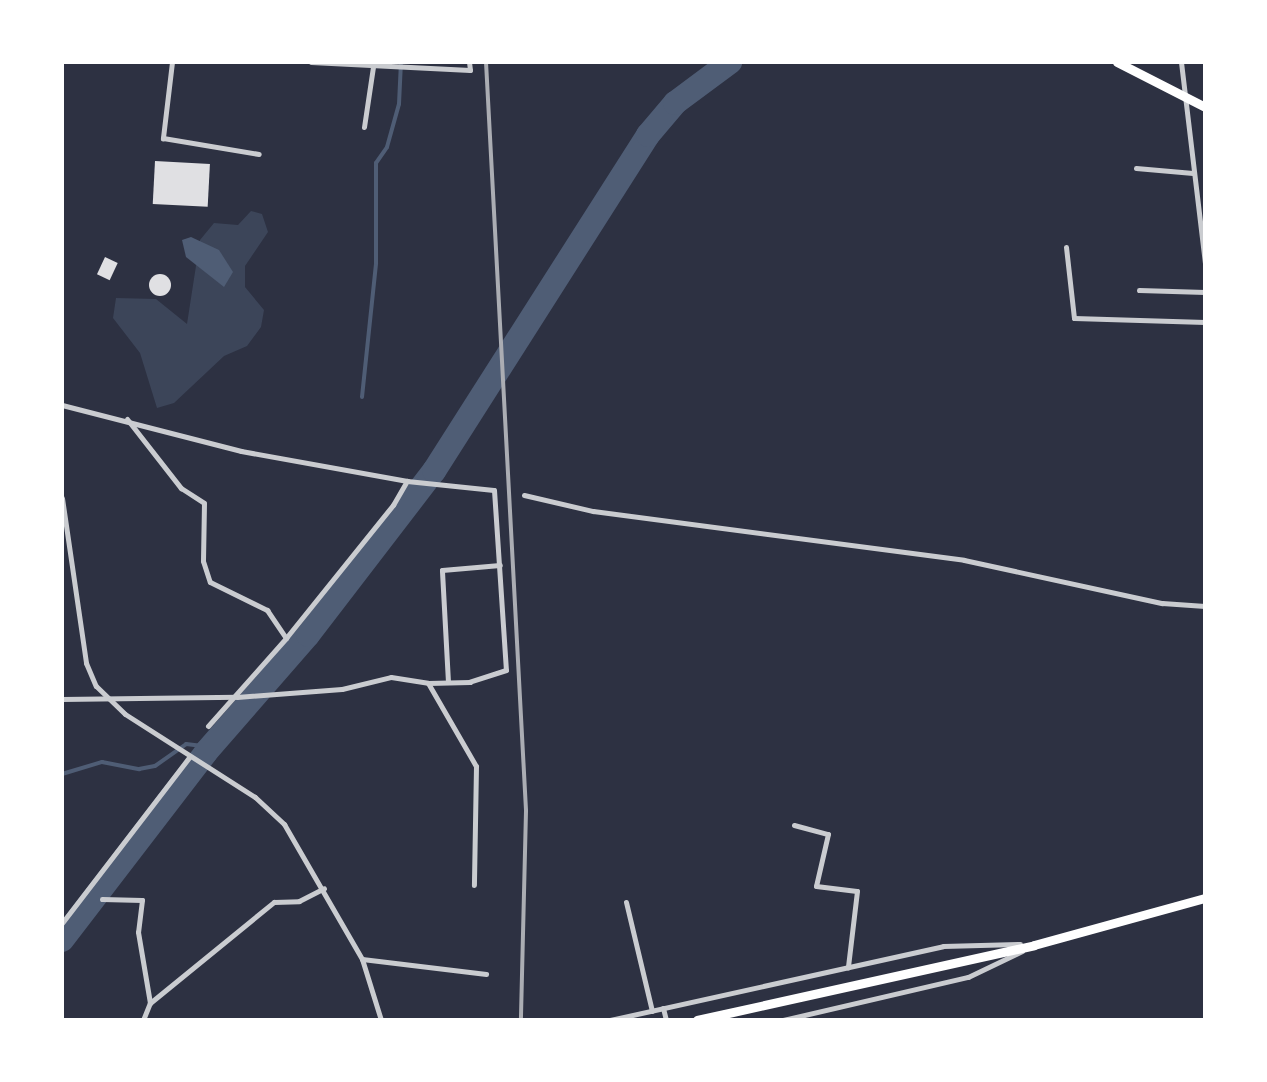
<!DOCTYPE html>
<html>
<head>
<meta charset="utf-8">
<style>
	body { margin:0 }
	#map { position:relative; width:1267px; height:1082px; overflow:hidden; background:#2d3142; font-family:Raleway,sans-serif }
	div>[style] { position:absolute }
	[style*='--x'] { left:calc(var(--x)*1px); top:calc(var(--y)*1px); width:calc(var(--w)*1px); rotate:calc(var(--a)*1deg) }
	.green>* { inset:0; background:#3c4559 }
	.water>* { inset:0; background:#4f5d75 }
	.stream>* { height:4px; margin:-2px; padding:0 2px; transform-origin:2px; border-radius:2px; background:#4f5d75 }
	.river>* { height:24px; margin:-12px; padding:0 12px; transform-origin:12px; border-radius:12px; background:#4f5d75 }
	.building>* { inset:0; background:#e0e0e3; transform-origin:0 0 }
	.round { border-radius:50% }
	.minor>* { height:5px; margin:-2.5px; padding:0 2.5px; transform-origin:2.5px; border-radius:2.5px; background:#caccd0 }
	.primary>* { height:9px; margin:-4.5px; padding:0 4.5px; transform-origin:4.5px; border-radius:4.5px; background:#fff }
	.trunk>* { height:9px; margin:-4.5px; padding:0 4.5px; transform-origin:4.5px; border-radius:4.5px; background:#fff }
	.rail>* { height:4px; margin:-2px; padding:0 2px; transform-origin:2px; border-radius:2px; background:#abadb3 }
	span { translate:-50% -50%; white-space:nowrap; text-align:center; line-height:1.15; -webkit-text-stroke:7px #fff; paint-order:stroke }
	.frame { position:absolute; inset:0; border:64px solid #fff; pointer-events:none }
</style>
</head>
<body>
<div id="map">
	<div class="green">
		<div style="clip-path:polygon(251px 211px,262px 214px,268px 232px,245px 266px,245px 287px,264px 310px,261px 327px,247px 346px,224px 356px,174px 403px,157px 408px,140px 353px,113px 318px,116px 298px,156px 299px,187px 324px,200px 240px,214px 223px,238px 225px)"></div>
	</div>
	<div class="water">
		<div style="clip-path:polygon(191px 237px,219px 250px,233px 272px,224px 287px,186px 257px,182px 240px)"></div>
	</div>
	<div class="stream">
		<div style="--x:362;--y:397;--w:135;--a:-84"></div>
		<div style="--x:376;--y:263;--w:100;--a:-90"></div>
		<div style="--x:376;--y:163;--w:19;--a:-55"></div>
		<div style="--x:387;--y:147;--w:45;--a:-74.4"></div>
		<div style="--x:399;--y:104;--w:42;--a:-87.3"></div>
		<div style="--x:62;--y:774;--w:42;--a:-16.7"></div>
		<div style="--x:102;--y:762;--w:38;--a:11"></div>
		<div style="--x:139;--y:769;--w:16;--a:-11"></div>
		<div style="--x:155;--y:766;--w:38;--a:-35"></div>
		<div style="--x:186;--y:744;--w:23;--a:7"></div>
	</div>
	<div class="river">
		<div style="--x:62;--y:940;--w:237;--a:-52.5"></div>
		<div style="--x:206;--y:752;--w:155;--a:-48.9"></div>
		<div style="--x:308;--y:635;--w:207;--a:-52.5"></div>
		<div style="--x:434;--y:471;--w:398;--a:-57.5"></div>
		<div style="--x:648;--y:135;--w:42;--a:-49.8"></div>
		<div style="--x:675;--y:103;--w:69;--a:-36.7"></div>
	</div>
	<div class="building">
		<div style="left:155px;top:161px;width:55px;height:43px;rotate:3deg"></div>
		<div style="left:105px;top:257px;width:14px;height:19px;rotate:25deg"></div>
		<div class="round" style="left:149px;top:274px;width:22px;height:22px"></div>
	</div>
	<div class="minor">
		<div style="--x:172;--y:62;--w:77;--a:96.8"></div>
		<div style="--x:163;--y:138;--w:97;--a:9.5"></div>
		<div style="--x:311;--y:62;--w:159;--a:2.9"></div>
		<div style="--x:470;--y:70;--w:8;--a:-97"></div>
		<div style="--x:1181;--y:62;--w:202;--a:83.2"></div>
		<div style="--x:364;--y:127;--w:61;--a:-81.5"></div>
		<div style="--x:1136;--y:168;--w:57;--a:5"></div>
		<div style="--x:1066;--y:247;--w:71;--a:83.6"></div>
		<div style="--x:1074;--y:318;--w:131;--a:1.7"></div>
		<div style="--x:1139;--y:290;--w:66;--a:1.7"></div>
		<div style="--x:62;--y:405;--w:185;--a:14.4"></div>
		<div style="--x:241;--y:451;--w:169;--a:10.2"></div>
		<div style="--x:407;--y:481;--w:87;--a:5.9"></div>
		<div style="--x:494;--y:490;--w:180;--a:86.2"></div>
		<div style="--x:506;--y:670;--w:38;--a:162"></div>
		<div style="--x:470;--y:682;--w:42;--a:178.6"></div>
		<div style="--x:127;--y:419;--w:88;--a:52"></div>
		<div style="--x:181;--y:488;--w:27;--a:33"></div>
		<div style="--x:204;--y:503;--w:58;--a:91"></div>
		<div style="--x:203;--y:561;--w:22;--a:72"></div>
		<div style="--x:210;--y:582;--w:64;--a:26.2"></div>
		<div style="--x:267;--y:610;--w:34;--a:56"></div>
		<div style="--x:524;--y:495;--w:71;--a:13.1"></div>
		<div style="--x:593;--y:511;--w:374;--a:7.5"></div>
		<div style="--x:964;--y:560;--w:203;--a:12.3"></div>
		<div style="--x:1162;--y:603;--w:43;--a:4"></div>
		<div style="--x:62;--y:498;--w:167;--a:81.7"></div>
		<div style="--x:86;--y:663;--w:25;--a:67"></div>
		<div style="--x:96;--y:686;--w:40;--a:44"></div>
		<div style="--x:125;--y:714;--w:154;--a:32.6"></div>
		<div style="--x:255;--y:797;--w:40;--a:43"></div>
		<div style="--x:284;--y:824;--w:156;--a:60"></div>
		<div style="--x:362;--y:959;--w:64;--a:72.7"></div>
		<div style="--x:448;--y:682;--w:112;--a:-93.1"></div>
		<div style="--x:442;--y:570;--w:58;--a:-4.9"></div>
		<div style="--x:62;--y:699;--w:175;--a:-0.7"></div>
		<div style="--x:237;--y:697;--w:105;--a:-4.4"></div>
		<div style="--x:342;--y:689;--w:50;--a:-13.8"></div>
		<div style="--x:391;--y:677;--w:37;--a:9"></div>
		<div style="--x:428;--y:683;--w:96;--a:60"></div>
		<div style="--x:476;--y:766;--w:119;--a:91"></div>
		<div style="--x:208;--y:726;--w:118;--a:-48.4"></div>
		<div style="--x:286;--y:638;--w:171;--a:-51.2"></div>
		<div style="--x:393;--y:505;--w:28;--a:-60"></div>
		<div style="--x:794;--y:825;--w:35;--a:15"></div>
		<div style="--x:828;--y:834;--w:53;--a:103"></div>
		<div style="--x:816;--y:886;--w:41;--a:7"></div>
		<div style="--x:857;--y:891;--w:77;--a:96.8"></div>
		<div style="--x:102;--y:899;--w:40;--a:1.4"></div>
		<div style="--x:142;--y:900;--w:32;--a:97"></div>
		<div style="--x:138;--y:932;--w:72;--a:80.4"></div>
		<div style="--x:150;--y:1003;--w:160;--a:-39.2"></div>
		<div style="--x:274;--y:902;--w:25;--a:-2"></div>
		<div style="--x:299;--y:901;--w:28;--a:-27"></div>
		<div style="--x:626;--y:902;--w:112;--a:76.6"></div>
		<div style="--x:62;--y:923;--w:210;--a:-52.5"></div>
		<div style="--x:362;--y:959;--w:125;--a:6.9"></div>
		<div style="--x:663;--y:1008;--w:12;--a:76"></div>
		<div style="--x:143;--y:1020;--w:18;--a:-68"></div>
		<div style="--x:610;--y:1020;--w:341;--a:-12.5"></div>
		<div style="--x:943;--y:946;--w:77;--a:-1.5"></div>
		<div style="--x:783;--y:1020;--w:190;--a:-13.1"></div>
		<div style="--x:968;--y:977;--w:60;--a:-25.7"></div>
	</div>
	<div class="primary">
		<div style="--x:1117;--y:62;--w:99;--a:27.1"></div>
	</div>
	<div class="trunk">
		<div style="--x:697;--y:1020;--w:345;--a:-12.5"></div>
		<div style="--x:1034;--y:945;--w:177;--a:-15.4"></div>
	</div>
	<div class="rail">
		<div style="--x:486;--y:62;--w:750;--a:86.94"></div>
		<div style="--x:526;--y:811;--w:209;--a:91.4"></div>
	</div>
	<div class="frame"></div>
</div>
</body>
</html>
